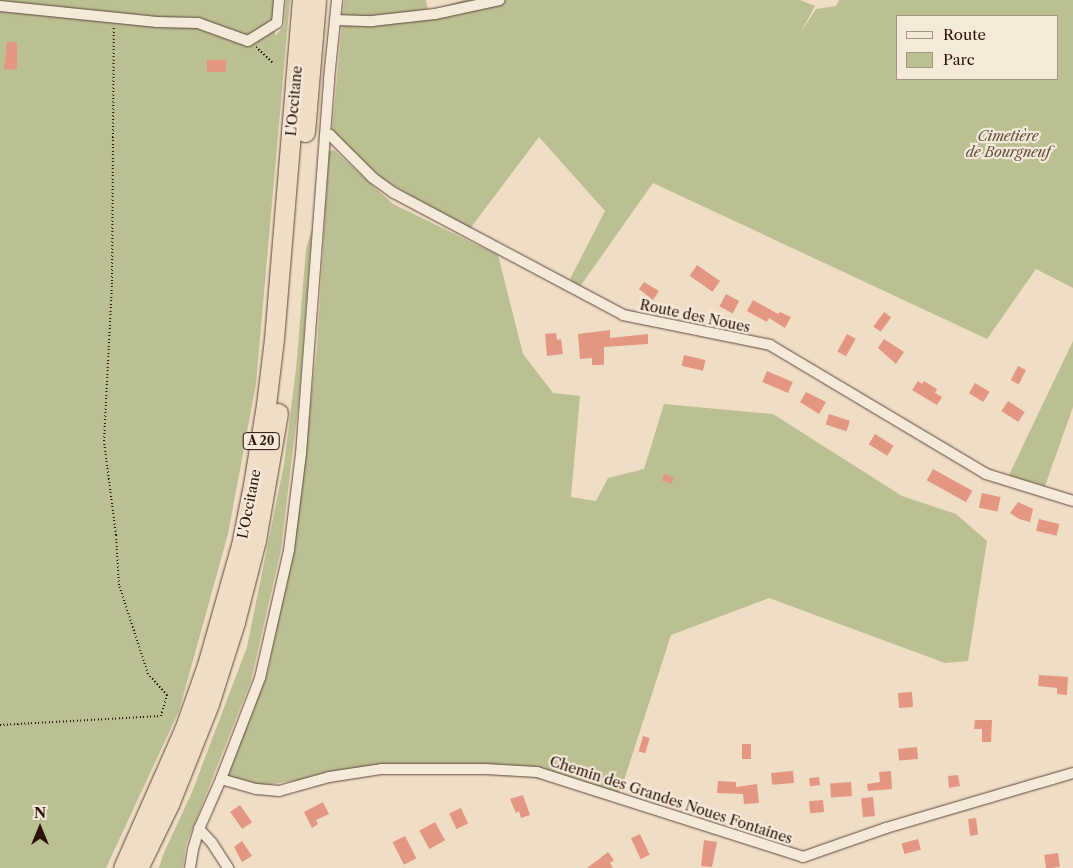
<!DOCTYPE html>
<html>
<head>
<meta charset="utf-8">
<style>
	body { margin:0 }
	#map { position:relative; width:1073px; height:868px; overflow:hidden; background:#efddc6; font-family:"Libre Caslon Text",serif }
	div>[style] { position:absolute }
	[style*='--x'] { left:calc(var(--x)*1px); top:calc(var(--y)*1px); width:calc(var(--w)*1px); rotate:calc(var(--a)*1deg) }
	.green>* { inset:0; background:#bbc093 }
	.building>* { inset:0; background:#e39783; transform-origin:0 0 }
	.path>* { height:2px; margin-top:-1px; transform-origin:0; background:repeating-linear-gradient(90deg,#2c1207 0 1px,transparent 0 3.5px) }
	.roads { filter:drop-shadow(0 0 1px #5d4537) drop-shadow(0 0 1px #5d4537) }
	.street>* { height:10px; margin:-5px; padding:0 5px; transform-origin:5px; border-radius:5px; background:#f5e9da }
	.highway>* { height:19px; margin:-9.5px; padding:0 9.5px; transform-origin:9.5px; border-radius:9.5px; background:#efddc6 }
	span { translate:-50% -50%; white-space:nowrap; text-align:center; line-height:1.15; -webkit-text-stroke:4.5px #f5e9da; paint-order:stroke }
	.shield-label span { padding:1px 4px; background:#f5e9da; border:1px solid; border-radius:4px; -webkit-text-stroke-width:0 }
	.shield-label { font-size:12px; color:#2c1207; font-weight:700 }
	.street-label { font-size:14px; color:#2c1207 }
	.park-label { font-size:14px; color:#5e4f38; font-style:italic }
	.legend { position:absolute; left:896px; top:15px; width:162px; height:65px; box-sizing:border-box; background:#f5e9da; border:1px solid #a59386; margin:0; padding:6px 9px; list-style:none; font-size:15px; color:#2c1207 }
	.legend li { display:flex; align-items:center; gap:10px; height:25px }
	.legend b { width:25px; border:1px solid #a59386 }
	.north { position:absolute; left:15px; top:803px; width:50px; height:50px; -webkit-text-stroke:4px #f5e9da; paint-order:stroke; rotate:0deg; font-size:14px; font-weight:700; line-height:20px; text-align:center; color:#2c1207 }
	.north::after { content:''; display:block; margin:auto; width:18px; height:22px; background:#2c1207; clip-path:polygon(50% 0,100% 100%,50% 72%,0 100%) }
</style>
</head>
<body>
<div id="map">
	<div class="green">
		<div style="clip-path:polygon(0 0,275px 0,275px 36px,284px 26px,286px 0,290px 0,256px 384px,228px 534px,179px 711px,106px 868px,0 868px)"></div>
		<div style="clip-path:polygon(evenodd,344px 0,426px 0,428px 11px,464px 0,800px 0,815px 6px,801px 32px,816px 9px,836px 6px,839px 0,1073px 0,1073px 288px,1036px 269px,987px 339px,653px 183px,579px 288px,570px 279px,605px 211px,539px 137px,469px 230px,381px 178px,332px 132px,344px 0,897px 16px,1057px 16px,1057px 79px,897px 79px,897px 16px)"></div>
		<div style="clip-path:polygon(334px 150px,393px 204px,498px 255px,523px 354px,553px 393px,580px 396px,571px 497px,596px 501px,608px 478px,644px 469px,664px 404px,773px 414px,902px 496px,956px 514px,987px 541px,968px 661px,945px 663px,769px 598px,671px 635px,619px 796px,531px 777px,387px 767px,265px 785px,225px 782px,268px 671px,294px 538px,317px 348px,329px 151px)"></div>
		<div style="clip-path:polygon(312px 229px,299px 399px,281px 550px,251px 681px,186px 845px,183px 868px,159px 868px,163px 855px,192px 792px,247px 647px,284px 464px,296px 369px,306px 249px)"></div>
		<div style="clip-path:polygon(1073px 341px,1073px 407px,1045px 486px,1009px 475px)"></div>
	</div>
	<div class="building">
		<div style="clip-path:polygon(7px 42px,17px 42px,17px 70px,4px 69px)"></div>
		<div style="left:207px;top:60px;width:19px;height:12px"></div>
		<div style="left:697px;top:265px;width:28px;height:13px;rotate:35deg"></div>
		<div style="clip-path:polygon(644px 282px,659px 291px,653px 300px,639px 289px)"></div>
		<div style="left:726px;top:294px;width:15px;height:14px;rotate:28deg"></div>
		<div style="clip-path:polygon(753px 300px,778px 314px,780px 312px,791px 317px,785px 328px,769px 318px,767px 322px,747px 311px)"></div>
		<div style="left:884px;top:312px;width:9px;height:18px;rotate:36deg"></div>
		<div style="clip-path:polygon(610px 330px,610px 338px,648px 334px,648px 344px,604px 347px,604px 365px,592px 365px,592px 358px,580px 359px,578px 334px)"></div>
		<div style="clip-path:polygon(556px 333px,557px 340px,561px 339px,563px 354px,547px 356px,545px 334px)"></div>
		<div style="left:847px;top:334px;width:10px;height:20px;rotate:29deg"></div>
		<div style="clip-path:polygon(884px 339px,904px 352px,896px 364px,878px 348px)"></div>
		<div style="left:684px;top:355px;width:22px;height:11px;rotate:13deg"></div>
		<div style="left:1018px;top:366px;width:9px;height:16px;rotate:27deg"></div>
		<div style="left:767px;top:371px;width:28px;height:12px;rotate:23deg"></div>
		<div style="clip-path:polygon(918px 381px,922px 384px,924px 381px,937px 389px,935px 393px,942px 397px,937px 405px,912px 390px)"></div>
		<div style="left:975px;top:383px;width:17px;height:12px;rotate:31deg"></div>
		<div style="clip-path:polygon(806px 392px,826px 402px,819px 414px,800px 402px)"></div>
		<div style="left:1008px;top:401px;width:20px;height:12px;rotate:33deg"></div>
		<div style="left:829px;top:414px;width:22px;height:11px;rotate:18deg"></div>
		<div style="left:875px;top:434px;width:22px;height:12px;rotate:32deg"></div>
		<div style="left:933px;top:469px;width:45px;height:13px;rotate:29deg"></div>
		<div style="left:664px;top:474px;width:10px;height:7px;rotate:17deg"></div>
		<div style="left:982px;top:493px;width:19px;height:15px;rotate:12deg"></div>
		<div style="clip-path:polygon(1018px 502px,1033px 509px,1030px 522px,1019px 519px,1010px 513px)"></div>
		<div style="left:1039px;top:519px;width:21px;height:12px;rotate:14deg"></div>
		<div style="clip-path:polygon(1039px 675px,1068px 677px,1067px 695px,1057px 694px,1057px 688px,1038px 686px)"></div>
		<div style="left:912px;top:692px;width:15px;height:14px;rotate:86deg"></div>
		<div style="clip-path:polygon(975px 720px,992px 720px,991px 742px,982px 742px,982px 729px,974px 729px)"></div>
		<div style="left:643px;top:736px;width:7px;height:16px;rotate:16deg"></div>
		<div style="left:742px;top:744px;width:9px;height:15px"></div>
		<div style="left:917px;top:747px;width:12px;height:19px;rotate:85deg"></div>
		<div style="left:793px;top:771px;width:12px;height:22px;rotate:85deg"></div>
		<div style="clip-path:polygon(891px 771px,892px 789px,868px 791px,867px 784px,880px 782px,879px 772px)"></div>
		<div style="clip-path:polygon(958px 775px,960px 786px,949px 788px,948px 776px)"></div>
		<div style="left:819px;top:777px;width:8px;height:10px;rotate:83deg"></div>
		<div style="clip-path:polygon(718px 781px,736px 782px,736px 787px,757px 784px,759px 803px,744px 804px,743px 794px,717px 793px)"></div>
		<div style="left:851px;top:782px;width:14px;height:21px;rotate:86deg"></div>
		<div style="clip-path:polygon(523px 795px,530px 815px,521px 818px,519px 811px,516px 813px,510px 799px)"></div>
		<div style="left:873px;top:797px;width:19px;height:12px;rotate:84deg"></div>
		<div style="left:823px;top:800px;width:12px;height:14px;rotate:85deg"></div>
		<div style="clip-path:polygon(323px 802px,329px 814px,316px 820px,318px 824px,312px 828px,304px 812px)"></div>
		<div style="left:240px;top:805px;width:21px;height:12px;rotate:55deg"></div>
		<div style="left:461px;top:808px;width:17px;height:13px;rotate:65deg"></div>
		<div style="left:976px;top:818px;width:17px;height:8px;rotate:83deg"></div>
		<div style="left:435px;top:822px;width:21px;height:18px;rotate:61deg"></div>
		<div style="left:640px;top:834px;width:23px;height:10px;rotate:65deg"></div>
		<div style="left:405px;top:836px;width:25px;height:14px;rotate:63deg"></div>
		<div style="left:918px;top:839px;width:11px;height:17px;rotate:75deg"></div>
		<div style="clip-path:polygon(704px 840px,717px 842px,712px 867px,701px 866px)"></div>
		<div style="clip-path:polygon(242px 841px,252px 856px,242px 862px,234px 847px)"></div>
		<div style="clip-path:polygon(608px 852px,614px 860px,610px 863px,613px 868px,587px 868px)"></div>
		<div style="left:1058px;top:853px;width:14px;height:14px;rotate:82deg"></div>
	</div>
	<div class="path">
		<div style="--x:256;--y:47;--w:23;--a:43"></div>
		<div style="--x:0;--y:725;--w:161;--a:-3.2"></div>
		<div style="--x:161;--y:716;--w:22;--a:-74"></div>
		<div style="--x:167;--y:695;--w:28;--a:-132"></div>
		<div style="--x:148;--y:674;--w:94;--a:-108"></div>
		<div style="--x:119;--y:585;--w:50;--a:-93.4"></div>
		<div style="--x:116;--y:535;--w:95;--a:-97.3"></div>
		<div style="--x:104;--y:441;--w:160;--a:-87.1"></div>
		<div style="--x:112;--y:281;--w:255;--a:-89.6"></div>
	</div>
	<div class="roads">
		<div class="street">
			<div style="--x:0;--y:6;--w:158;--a:5.8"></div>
			<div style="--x:157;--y:22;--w:41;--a:1.4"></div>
			<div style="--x:198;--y:23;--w:53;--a:19.8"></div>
			<div style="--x:248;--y:41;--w:34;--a:-32"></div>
			<div style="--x:277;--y:23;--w:23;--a:-85"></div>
			<div style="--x:335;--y:20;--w:37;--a:2"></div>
			<div style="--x:372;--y:21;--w:63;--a:-6.3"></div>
			<div style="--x:435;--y:14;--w:66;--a:-12.2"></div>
			<div style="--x:326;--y:134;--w:4;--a:14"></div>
			<div style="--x:330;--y:135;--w:61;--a:45"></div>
			<div style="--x:373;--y:178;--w:26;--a:36"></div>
			<div style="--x:394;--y:193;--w:259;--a:28"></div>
			<div style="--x:623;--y:315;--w:150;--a:11.5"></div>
			<div style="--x:770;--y:345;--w:252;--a:30.8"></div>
			<div style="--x:986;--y:474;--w:91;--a:17.2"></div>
			<div style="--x:221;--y:779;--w:37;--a:16"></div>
			<div style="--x:257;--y:789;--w:22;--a:5"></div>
			<div style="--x:279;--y:791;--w:52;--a:-15.6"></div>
			<div style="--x:329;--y:777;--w:54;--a:-8.6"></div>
			<div style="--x:382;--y:769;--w:103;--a:0"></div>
			<div style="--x:485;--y:769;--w:52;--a:3.3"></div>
			<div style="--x:537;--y:772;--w:279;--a:17.7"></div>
			<div style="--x:803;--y:857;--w:88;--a:-19.3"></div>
			<div style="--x:886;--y:828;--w:195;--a:-16.4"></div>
			<div style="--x:199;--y:829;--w:19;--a:47"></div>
			<div style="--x:212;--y:843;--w:30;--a:57"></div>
			<div style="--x:190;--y:868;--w:19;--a:-81"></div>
			<div style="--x:193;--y:849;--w:21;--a:-73"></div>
			<div style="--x:199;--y:829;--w:55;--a:-66.3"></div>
			<div style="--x:221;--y:779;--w:108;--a:-68.9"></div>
			<div style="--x:260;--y:678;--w:131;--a:-77.2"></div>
			<div style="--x:289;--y:550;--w:97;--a:-82.9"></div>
			<div style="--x:301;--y:454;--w:376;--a:-85.7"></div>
			<div style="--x:329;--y:79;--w:79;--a:-84.2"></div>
		</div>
		<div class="highway">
			<div style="--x:305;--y:132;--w:132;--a:-85.2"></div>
			<div style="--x:123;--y:868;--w:151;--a:-66.2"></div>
			<div style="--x:184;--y:730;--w:69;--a:-70.5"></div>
			<div style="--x:207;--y:665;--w:125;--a:-74.2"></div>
			<div style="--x:241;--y:545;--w:61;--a:-78.7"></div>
			<div style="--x:253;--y:485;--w:81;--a:-80.8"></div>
			<div style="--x:266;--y:405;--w:66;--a:-83.1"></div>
			<div style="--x:274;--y:339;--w:340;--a:-85.3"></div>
			<div style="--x:138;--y:868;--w:73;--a:-64.1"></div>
			<div style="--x:170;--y:802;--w:105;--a:-68.3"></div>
			<div style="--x:209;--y:704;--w:86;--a:-72.4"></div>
			<div style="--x:235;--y:622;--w:85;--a:-75.6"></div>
			<div style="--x:256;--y:540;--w:129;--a:-80.2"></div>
		</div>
	</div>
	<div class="shield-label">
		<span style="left:261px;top:441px">A 20</span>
	</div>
	<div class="street-label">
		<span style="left:294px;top:101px;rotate:-85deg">L'Occitane</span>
		<span style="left:695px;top:316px;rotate:12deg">Route des Noues</span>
		<span style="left:249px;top:504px;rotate:-79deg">L'Occitane</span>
		<span style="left:671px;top:800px;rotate:18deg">Chemin des Grandes Noues Fontaines</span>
	</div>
	<div class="park-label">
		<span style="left:1008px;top:144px">Cimetière<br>de Bourgneuf</span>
	</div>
	<ul class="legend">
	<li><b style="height:6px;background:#f5e9da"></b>Route</li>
	<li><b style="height:14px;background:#bbc093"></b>Parc</li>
	</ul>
	<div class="north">N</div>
</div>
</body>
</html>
